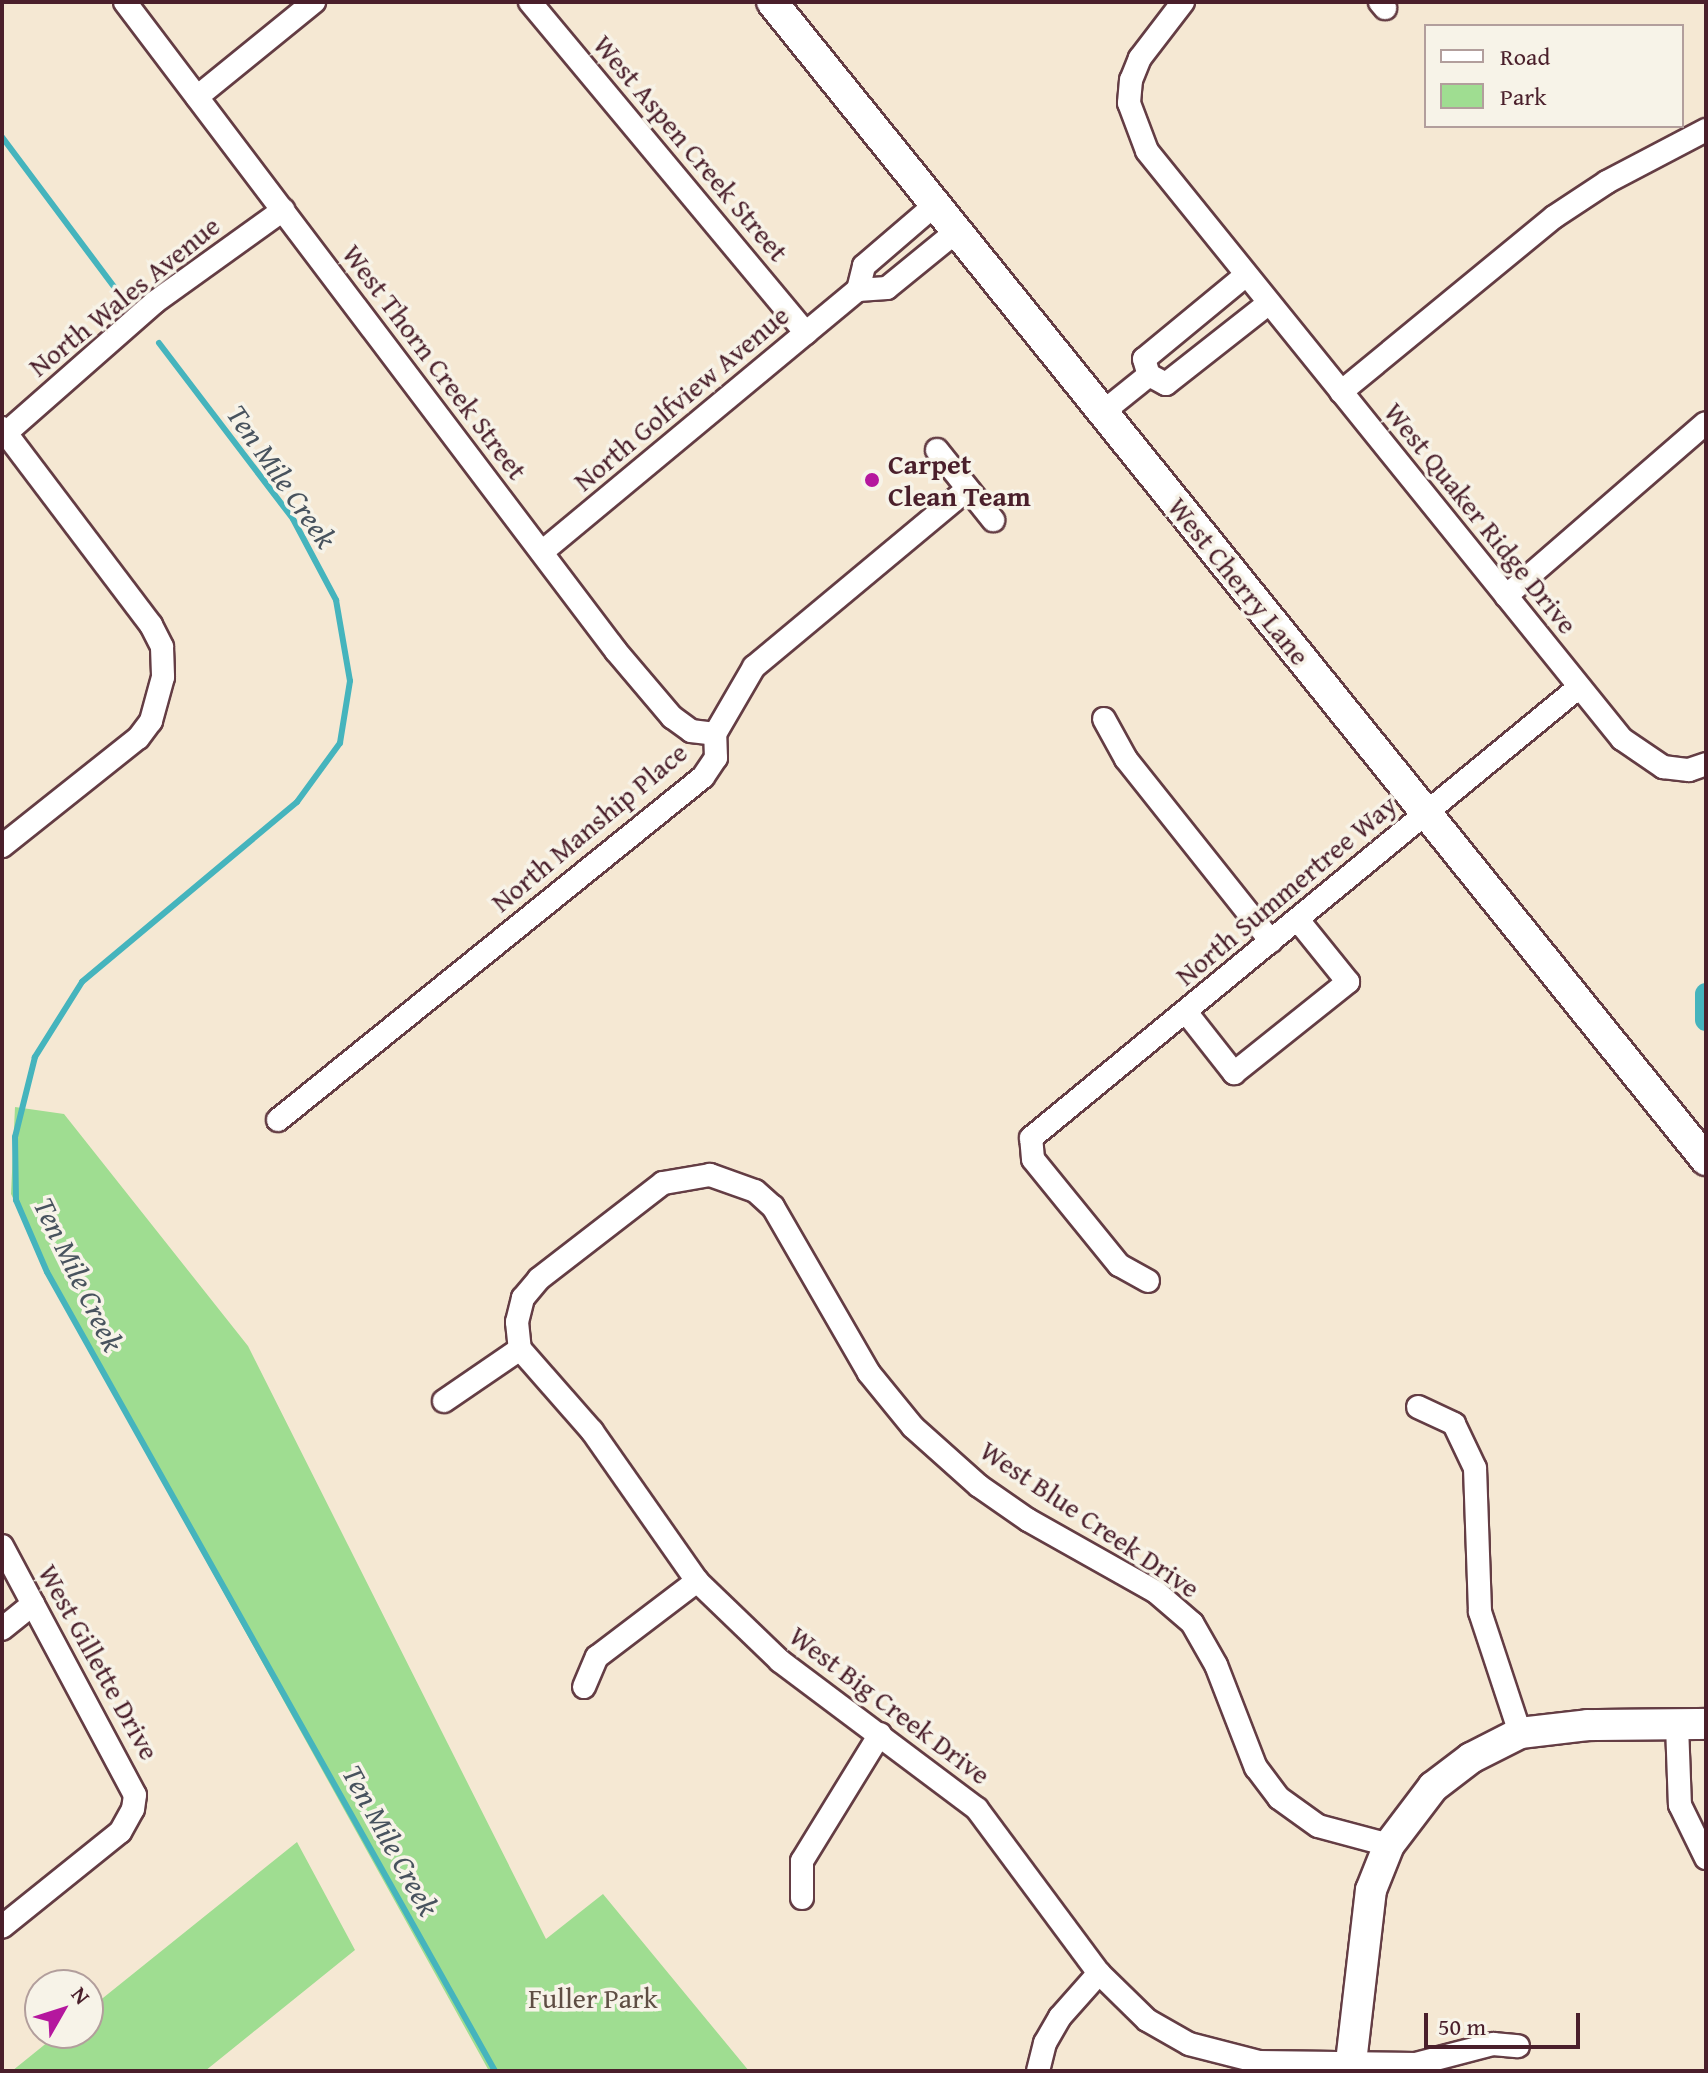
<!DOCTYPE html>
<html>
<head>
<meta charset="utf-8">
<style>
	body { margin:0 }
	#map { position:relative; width:1708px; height:2073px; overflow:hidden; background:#f5e8d3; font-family:"Gentium Book Plus",serif }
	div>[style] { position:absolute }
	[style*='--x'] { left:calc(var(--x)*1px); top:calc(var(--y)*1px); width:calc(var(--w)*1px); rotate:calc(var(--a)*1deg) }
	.green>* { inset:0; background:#9fdd91 }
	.stream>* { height:6px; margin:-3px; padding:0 3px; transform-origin:3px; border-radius:3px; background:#45b4bd }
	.canal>* { height:22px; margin:-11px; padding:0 11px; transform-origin:11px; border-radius:11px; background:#45b4bd }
	.roads { filter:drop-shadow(2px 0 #643d44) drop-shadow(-2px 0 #643d44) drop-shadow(0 2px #643d44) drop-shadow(0 -2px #643d44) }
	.street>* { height:22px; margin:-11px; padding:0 11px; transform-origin:11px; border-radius:11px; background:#fff }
	.secondary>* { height:30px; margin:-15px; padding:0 15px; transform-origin:15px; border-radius:15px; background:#fff }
	.dots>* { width:22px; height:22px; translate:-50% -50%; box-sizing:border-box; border:4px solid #f7f3e8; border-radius:50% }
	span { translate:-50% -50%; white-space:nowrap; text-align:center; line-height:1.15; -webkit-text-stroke:7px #f7f3e8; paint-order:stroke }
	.street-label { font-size:28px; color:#4a1f2b }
	.poi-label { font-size:28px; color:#4a1f2b; font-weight:700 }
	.left { translate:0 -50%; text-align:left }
	.park-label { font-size:28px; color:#5f4e44 }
	.water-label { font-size:30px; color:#48535e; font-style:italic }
	.frame { position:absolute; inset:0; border:4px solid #4a1f2b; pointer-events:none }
	.legend { position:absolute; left:1424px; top:24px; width:260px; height:104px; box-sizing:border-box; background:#f7f3e8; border:2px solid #b29e9c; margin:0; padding:10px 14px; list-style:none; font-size:24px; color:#4a1f2b }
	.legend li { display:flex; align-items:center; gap:16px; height:40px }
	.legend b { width:40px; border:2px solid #b29e9c }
	.north { position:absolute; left:24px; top:1969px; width:80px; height:80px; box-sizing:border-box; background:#f7f3e8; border:2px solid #b29e9c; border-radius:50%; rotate:51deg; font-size:22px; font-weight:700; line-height:32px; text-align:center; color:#4a1f2b }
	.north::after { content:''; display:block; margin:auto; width:28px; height:36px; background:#b5179e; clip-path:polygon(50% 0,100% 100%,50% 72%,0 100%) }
	.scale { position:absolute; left:1424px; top:2013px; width:156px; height:36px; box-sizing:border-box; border:4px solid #4a1f2b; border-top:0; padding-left:10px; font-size:24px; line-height:28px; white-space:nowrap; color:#4a1f2b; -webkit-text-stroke:6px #f7f3e8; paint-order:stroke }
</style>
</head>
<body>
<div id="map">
	<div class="green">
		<div style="clip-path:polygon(15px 1107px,64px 1114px,248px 1346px,546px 1939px,603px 1894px,749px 2071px,489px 2071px,77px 1328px,11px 1194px)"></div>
		<div style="clip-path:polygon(297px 1842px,355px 1950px,205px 2071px,12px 2071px,59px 2033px,88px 2033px,88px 2010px)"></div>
	</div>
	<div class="stream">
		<div style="--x:2;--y:137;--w:192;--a:53.2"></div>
		<div style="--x:159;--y:343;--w:221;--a:52.7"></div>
		<div style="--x:293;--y:519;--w:92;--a:62"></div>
		<div style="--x:336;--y:600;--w:82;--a:80.2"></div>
		<div style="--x:350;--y:681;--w:63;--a:99.2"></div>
		<div style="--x:340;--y:743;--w:73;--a:126.1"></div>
		<div style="--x:297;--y:802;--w:280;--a:140.1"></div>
		<div style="--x:82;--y:982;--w:89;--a:122.1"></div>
		<div style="--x:35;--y:1057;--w:82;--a:104"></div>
		<div style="--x:15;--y:1137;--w:63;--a:89.1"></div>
		<div style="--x:16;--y:1200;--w:78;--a:66.7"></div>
		<div style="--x:47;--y:1272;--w:916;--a:60.72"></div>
	</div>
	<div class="canal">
		<div style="--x:1706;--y:1020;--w:26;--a:-90"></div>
	</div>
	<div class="roads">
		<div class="street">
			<div style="--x:125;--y:2;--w:814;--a:52.89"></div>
			<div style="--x:616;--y:651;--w:87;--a:49.7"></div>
			<div style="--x:672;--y:717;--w:24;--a:36"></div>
			<div style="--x:691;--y:731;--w:24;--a:7"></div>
			<div style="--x:530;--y:2;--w:431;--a:50.2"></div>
			<div style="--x:1183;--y:2;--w:71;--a:127.5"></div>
			<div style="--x:1140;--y:58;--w:24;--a:112"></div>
			<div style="--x:1131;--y:80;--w:23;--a:95"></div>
			<div style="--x:1129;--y:103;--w:51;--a:69.4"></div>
			<div style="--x:1147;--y:151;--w:756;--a:51.07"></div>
			<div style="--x:1622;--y:739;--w:50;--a:34.3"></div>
			<div style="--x:1663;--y:767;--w:26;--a:7"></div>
			<div style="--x:1689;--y:770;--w:18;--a:-19"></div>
			<div style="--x:1380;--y:2;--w:8;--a:50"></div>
			<div style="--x:197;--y:97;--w:151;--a:-39.1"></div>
			<div style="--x:936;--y:204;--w:95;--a:139.3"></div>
			<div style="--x:864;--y:266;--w:25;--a:104"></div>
			<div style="--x:858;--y:290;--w:29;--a:-4"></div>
			<div style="--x:887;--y:288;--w:90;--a:-39.2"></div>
			<div style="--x:1246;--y:275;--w:132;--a:140.5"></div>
			<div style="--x:1144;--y:359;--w:17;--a:73"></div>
			<div style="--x:1149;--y:375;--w:19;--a:28"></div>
			<div style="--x:1166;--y:384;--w:131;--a:-38.2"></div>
			<div style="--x:1341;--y:392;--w:276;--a:-39.4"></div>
			<div style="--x:1554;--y:217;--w:64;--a:-33.4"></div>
			<div style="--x:1607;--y:182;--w:112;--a:-27.7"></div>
			<div style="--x:1103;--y:412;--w:59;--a:-38.8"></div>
			<div style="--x:2;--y:428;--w:247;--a:52.9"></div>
			<div style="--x:151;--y:625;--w:25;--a:63"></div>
			<div style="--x:162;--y:647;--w:30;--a:88"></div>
			<div style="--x:163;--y:677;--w:46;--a:105.3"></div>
			<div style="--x:151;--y:721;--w:21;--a:127"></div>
			<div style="--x:138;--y:738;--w:174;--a:141.5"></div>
			<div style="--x:6;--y:433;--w:198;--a:-41.3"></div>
			<div style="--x:155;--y:302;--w:158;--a:-35.7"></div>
			<div style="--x:937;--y:450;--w:90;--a:51.3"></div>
			<div style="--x:542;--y:552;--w:410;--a:-39.7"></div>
			<div style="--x:1506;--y:596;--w:264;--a:-40.9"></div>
			<div style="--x:1104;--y:719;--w:46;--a:61.2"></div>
			<div style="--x:1126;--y:759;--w:233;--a:51.5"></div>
			<div style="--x:1186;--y:1012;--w:78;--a:51.8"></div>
			<div style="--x:1234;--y:1073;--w:146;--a:-38.6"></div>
			<div style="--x:1348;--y:982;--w:80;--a:-128.9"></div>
			<div style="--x:278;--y:1120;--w:546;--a:-38.91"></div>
			<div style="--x:703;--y:777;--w:23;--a:-56"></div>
			<div style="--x:716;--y:758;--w:24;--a:-92"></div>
			<div style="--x:715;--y:734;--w:78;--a:-59.8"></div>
			<div style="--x:754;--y:667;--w:278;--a:-39.8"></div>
			<div style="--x:1148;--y:1281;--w:33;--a:-151"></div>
			<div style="--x:1119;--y:1265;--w:136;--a:-129.1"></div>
			<div style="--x:1033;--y:1159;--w:21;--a:-95"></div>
			<div style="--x:1031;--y:1138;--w:710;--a:-39.45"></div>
			<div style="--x:444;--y:1401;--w:92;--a:-34.4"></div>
			<div style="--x:1418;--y:1407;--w:40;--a:25"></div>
			<div style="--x:1454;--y:1424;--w:49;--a:64.5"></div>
			<div style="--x:1475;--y:1468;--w:144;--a:88"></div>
			<div style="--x:1480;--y:1612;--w:127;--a:71.7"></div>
			<div style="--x:2;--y:1546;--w:282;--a:61.9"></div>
			<div style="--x:135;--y:1795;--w:14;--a:98"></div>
			<div style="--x:133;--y:1809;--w:26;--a:119"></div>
			<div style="--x:120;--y:1832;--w:151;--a:141.2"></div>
			<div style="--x:2;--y:1629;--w:40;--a:-39"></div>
			<div style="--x:584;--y:1687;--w:33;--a:-67"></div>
			<div style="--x:597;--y:1657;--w:126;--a:-37.2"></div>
			<div style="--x:1677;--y:1725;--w:80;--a:87.9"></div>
			<div style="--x:1680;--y:1805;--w:59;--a:63.9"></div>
			<div style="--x:1389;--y:1845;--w:73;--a:-165"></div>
			<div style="--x:1318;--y:1826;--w:48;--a:-144.3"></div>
			<div style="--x:1279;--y:1798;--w:38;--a:-127"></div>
			<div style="--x:1256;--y:1768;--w:110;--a:-111.2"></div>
			<div style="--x:1216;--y:1665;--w:48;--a:-119.7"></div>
			<div style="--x:1192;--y:1623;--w:48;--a:-139.3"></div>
			<div style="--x:1156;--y:1592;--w:147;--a:-150.6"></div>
			<div style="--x:1028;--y:1520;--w:60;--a:-145.2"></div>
			<div style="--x:979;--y:1486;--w:89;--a:-138.2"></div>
			<div style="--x:913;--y:1427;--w:70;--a:-129.2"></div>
			<div style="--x:869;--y:1373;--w:192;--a:-120"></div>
			<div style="--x:773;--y:1207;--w:24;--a:-138"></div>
			<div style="--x:755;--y:1191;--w:48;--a:-160.4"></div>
			<div style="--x:710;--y:1175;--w:48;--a:170.3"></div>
			<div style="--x:663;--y:1183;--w:157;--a:142.3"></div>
			<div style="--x:539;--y:1279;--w:25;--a:130"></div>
			<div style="--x:523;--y:1298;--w:25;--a:104"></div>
			<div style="--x:517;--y:1322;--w:27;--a:84"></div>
			<div style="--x:520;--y:1349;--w:109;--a:48.7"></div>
			<div style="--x:592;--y:1431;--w:183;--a:55"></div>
			<div style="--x:697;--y:1581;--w:115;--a:43.9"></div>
			<div style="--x:780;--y:1661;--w:246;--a:36.9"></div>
			<div style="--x:977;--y:1809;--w:204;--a:53.4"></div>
			<div style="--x:1099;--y:1973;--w:67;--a:44.4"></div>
			<div style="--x:1147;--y:2020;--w:48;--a:29.7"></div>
			<div style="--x:1189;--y:2044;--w:72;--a:14.4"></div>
			<div style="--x:1259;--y:2062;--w:157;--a:0.7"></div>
			<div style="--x:1416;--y:2064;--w:80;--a:-14.6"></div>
			<div style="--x:1493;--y:2044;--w:25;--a:5"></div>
			<div style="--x:802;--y:1898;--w:37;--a:-90"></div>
			<div style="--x:802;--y:1861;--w:149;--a:-58.4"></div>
			<div style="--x:1038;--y:2071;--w:29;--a:-76"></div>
			<div style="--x:1045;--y:2043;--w:30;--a:-60"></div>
			<div style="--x:1060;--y:2017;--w:59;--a:-48.4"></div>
		</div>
		<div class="secondary">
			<div style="--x:772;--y:2;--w:1488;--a:51.11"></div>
			<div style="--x:1350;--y:2071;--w:182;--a:-83.4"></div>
			<div style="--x:1371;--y:1890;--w:48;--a:-68.2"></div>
			<div style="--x:1389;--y:1845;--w:73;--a:-52.8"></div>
			<div style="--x:1433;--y:1787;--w:48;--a:-37.3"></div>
			<div style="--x:1471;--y:1758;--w:55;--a:-27"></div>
			<div style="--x:1520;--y:1733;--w:68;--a:-6.7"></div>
			<div style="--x:1588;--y:1725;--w:118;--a:-0.5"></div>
		</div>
	</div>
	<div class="dots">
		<div style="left:872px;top:480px;background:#b5179e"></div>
	</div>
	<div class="street-label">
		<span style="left:691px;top:148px;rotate:50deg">West Aspen Creek Street</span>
		<span style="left:124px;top:296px;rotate:-39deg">North Wales Avenue</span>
		<span style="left:435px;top:362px;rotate:53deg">West Thorn Creek Street</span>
		<span style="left:681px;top:398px;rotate:-40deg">North Golfview Avenue</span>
		<span style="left:1481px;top:518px;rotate:51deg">West Quaker Ridge Drive</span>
		<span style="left:1239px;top:581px;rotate:51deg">West Cherry Lane</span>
		<span style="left:589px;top:827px;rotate:-40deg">North Manship Place</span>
		<span style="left:1286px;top:890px;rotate:-40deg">North Summertree Way</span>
		<span style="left:1090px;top:1519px;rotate:34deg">West Blue Creek Drive</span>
		<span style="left:99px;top:1662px;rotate:61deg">West Gillette Drive</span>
		<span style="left:890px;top:1705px;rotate:37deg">West Big Creek Drive</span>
	</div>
	<div class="poi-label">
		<span class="left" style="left:888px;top:480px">Carpet<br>Clean Team</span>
	</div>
	<div class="park-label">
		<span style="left:593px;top:1998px">Fuller Park</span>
	</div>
	<div class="water-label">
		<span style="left:282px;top:476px;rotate:55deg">Ten Mile Creek</span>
		<span style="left:79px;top:1274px;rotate:64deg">Ten Mile Creek</span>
		<span style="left:391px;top:1840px;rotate:61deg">Ten Mile Creek</span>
	</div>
	<div class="frame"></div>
	<ul class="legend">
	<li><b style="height:10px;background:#fff"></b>Road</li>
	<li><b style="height:22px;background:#9fdd91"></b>Park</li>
	</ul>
	<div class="north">N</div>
	<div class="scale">50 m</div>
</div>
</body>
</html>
